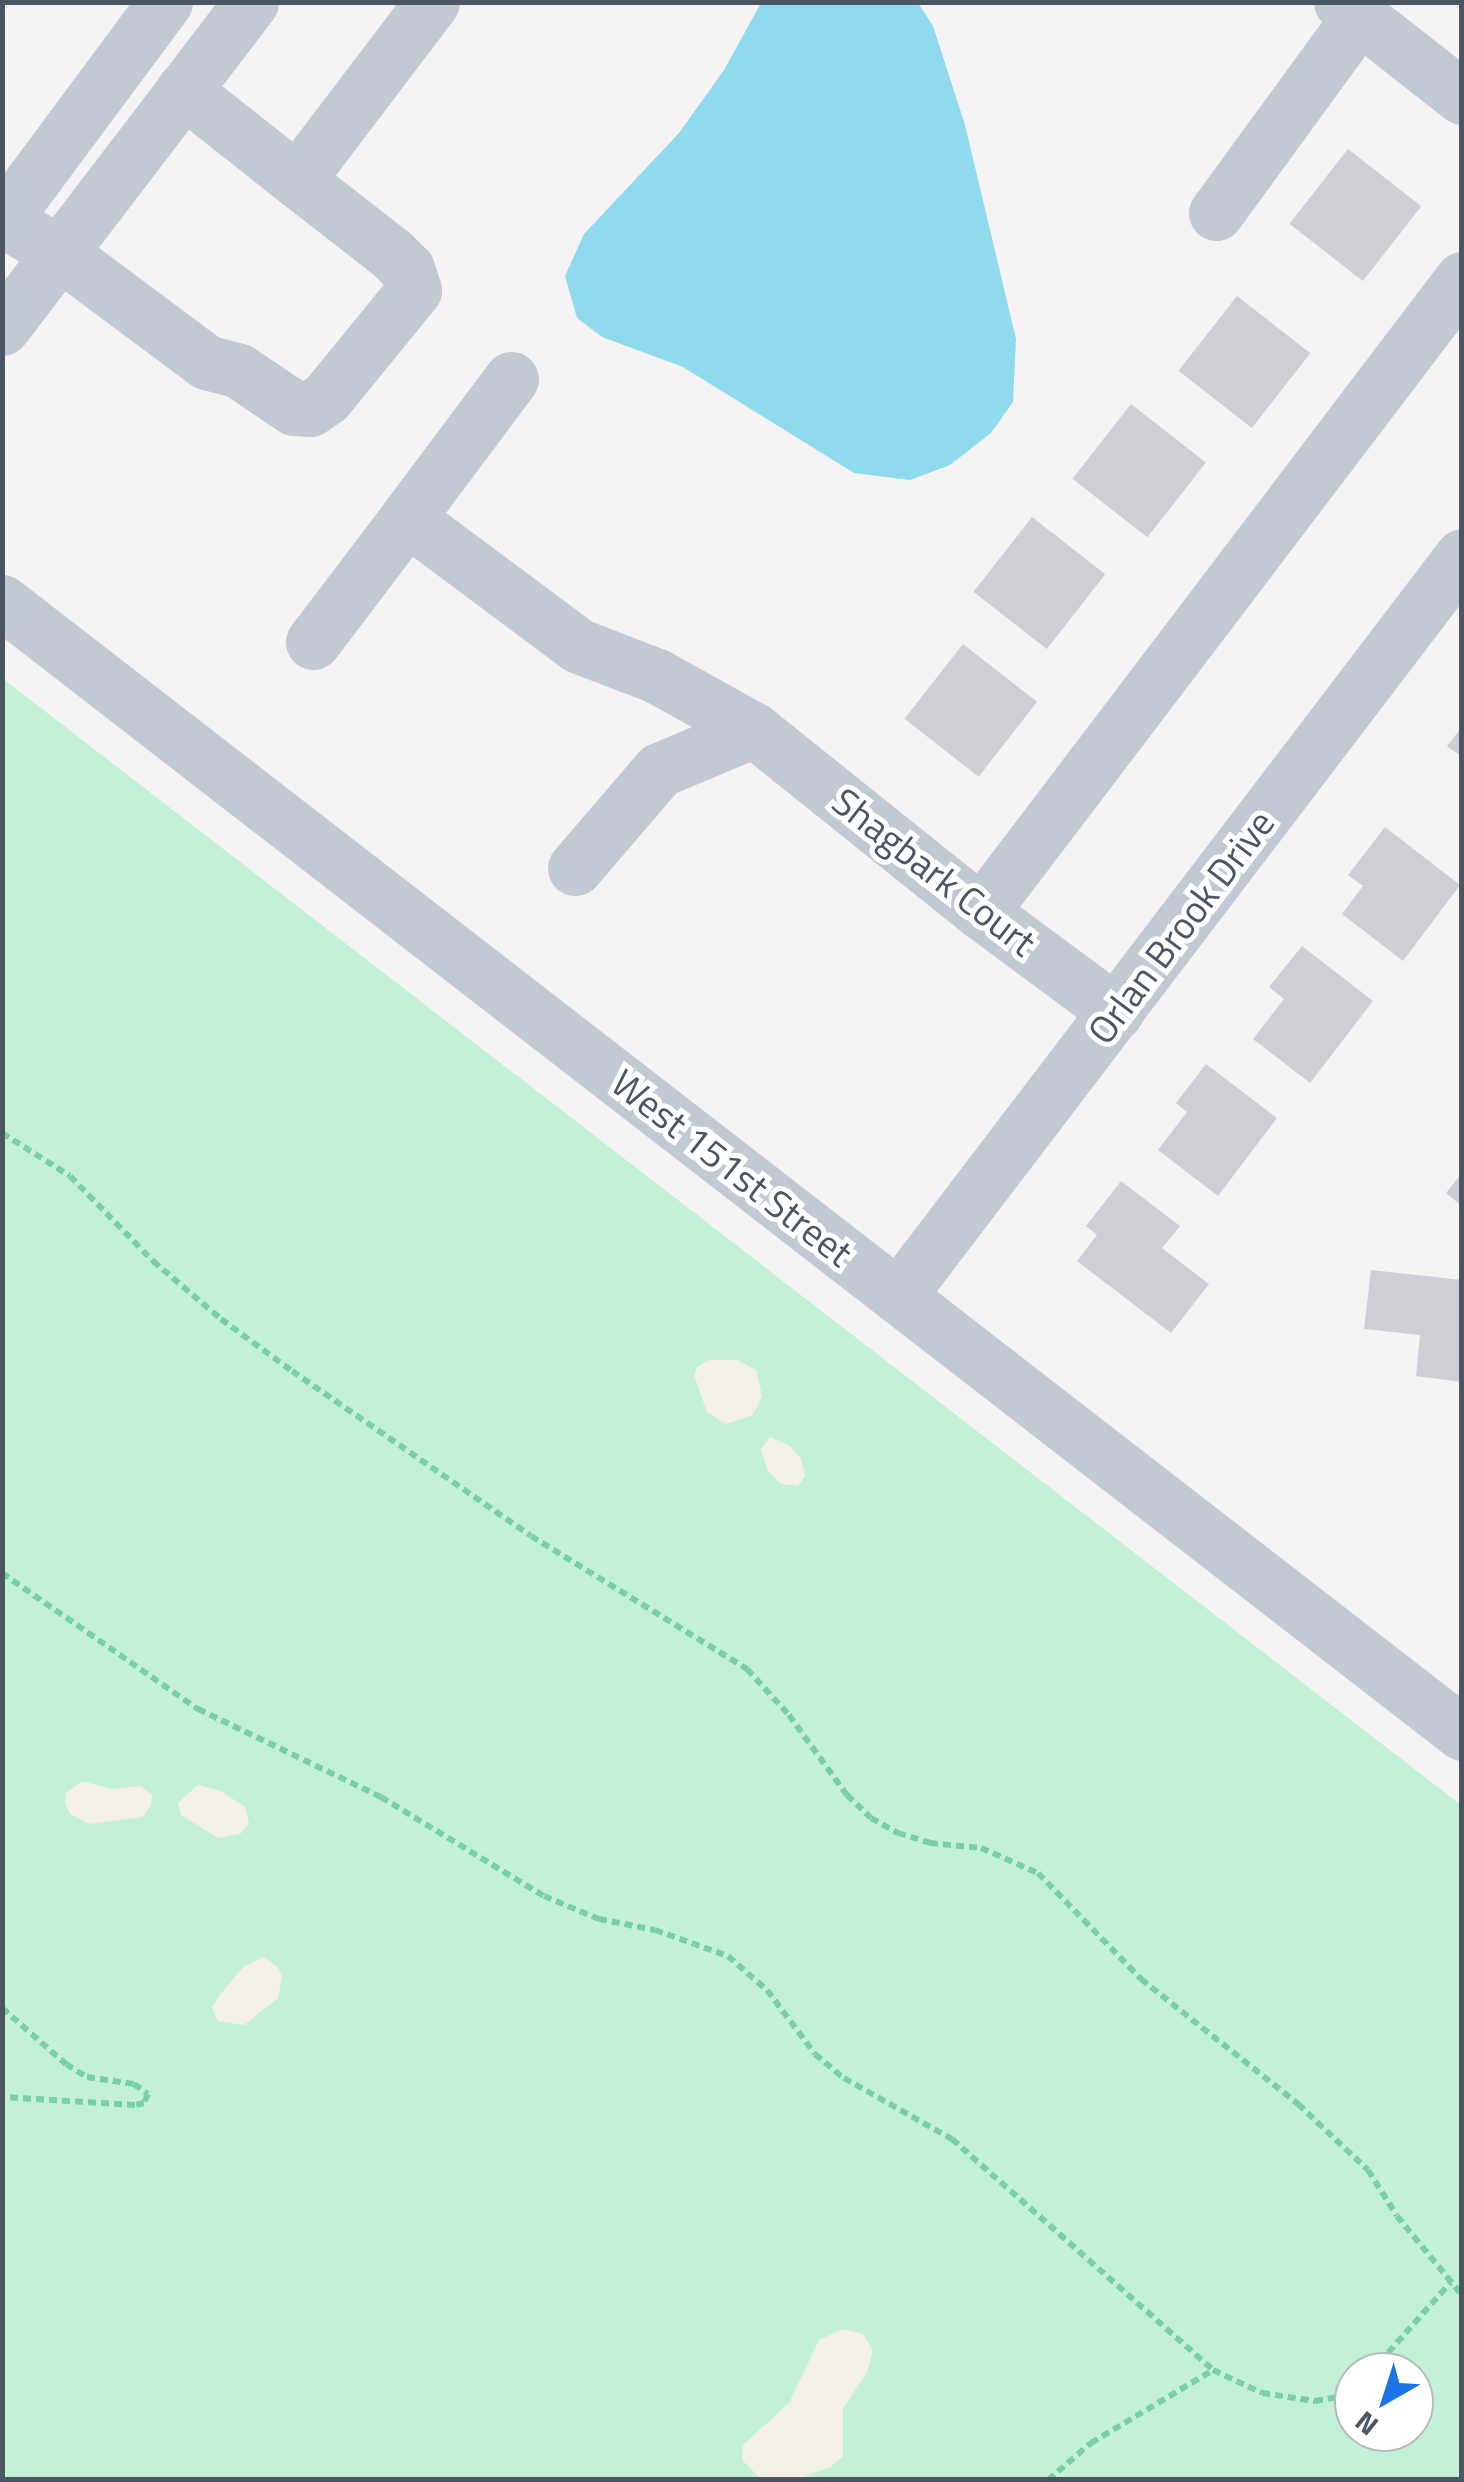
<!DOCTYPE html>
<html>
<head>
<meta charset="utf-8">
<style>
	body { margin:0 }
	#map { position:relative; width:1464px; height:2482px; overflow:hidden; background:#f5f3f3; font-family:"Titillium Web",sans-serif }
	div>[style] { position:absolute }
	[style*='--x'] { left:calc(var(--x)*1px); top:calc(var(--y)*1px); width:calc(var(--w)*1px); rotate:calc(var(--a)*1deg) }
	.green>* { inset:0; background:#c3f1d5 }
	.sand>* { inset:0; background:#f5f0e5 }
	.water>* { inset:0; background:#90daee }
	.building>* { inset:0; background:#cdcfd5; transform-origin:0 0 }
	.path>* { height:6px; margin-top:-3px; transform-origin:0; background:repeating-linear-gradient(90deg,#7ad0a6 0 8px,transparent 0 13px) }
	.minor>* { height:55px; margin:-27.5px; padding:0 27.5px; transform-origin:27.5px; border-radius:27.5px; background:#c1cad2 }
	span { translate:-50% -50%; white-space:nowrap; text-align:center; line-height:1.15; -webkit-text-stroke:10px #fff; paint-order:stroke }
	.street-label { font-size:38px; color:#4a5661 }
	.frame { position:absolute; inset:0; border:5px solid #4a5661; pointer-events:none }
	.north { position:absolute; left:1334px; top:2352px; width:100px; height:100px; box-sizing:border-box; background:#fff; border:2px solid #b7bbc0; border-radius:50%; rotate:219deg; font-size:28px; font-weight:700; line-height:40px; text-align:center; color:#4a5661 }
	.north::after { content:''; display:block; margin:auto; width:35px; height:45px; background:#1a73e8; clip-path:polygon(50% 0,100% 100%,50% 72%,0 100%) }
</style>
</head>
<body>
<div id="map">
	<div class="green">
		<div style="clip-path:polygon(evenodd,2px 678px,1461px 1805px,1461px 2479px,3px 2479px,2px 678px,1354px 2372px,1414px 2372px,1414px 2432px,1354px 2432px,1354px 2372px)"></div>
	</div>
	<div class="sand">
		<div style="clip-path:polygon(710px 1360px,737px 1360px,756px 1370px,762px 1396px,753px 1415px,726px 1424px,707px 1412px,694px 1375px,698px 1366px)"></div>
		<div style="clip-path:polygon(770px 1437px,790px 1446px,801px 1459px,805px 1476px,798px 1486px,781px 1484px,768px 1471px,761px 1449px)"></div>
		<div style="clip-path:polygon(82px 1781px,111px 1789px,141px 1786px,152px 1795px,151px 1805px,143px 1817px,89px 1824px,70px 1814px,65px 1803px,66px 1793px)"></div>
		<div style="clip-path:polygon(198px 1785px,221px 1791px,245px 1807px,249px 1824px,240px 1834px,218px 1838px,181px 1815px,178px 1803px)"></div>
		<div style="clip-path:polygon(263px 1957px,278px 1967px,282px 1977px,278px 1998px,244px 2025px,218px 2021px,212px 2008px,219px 1996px,243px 1967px)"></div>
		<div style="clip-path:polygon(843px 2329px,863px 2334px,873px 2351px,867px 2372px,843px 2409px,843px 2456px,830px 2467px,797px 2479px,761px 2479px,742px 2460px,742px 2446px,789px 2403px,819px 2340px)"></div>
	</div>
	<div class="water">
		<div style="clip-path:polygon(761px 3px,918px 3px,933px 26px,965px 125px,1016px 339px,1013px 402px,991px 433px,950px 465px,910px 480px,854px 473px,683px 367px,602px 337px,577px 318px,565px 276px,584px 234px,679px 133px,724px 70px)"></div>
	</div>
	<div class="building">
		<div style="left:1348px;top:149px;width:93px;height:95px;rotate:38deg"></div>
		<div style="left:1237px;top:296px;width:93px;height:95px;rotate:38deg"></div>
		<div style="left:1131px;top:404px;width:95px;height:95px;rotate:38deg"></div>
		<div style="left:1032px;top:517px;width:93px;height:95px;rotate:38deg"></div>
		<div style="left:963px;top:644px;width:94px;height:95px;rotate:38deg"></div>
		<div style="clip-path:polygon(1462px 727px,1462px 757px,1447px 746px)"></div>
		<div style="clip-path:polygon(1385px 827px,1460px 885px,1403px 961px,1342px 914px,1363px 886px,1348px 875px)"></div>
		<div style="clip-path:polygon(1302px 946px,1373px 1001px,1310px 1083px,1253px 1039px,1284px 999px,1269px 987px)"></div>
		<div style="clip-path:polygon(1206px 1064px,1277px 1118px,1218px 1196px,1158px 1150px,1187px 1112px,1176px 1103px)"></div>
		<div style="clip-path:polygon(1462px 1173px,1462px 1206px,1446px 1193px)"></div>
		<div style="clip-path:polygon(1121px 1181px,1180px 1226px,1162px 1248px,1209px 1284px,1171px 1333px,1077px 1261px,1097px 1235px,1086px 1226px)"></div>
		<div style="clip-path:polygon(1371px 1270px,1462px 1280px,1462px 1382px,1416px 1376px,1420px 1335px,1364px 1329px)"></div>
	</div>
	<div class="path">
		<div style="--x:2;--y:1133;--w:80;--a:32.3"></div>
		<div style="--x:70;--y:1176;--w:119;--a:45.7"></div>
		<div style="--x:153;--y:1261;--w:89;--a:40.5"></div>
		<div style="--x:221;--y:1319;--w:88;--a:36.2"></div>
		<div style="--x:292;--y:1371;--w:290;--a:34.6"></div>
		<div style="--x:531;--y:1536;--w:254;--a:31.6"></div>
		<div style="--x:747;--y:1669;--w:62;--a:47.6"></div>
		<div style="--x:789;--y:1715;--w:99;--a:54.1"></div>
		<div style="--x:847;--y:1795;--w:33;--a:44"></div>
		<div style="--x:871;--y:1818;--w:31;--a:29"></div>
		<div style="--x:898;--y:1833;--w:34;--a:17"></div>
		<div style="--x:930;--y:1843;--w:51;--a:5.6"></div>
		<div style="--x:981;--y:1848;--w:62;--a:23.7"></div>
		<div style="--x:1038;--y:1873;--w:148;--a:45.8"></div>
		<div style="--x:1141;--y:1979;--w:201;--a:38.5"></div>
		<div style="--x:1298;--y:2104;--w:96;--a:43.3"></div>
		<div style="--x:1368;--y:2170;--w:54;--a:57.8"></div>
		<div style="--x:1397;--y:2216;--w:102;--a:50.6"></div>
		<div style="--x:2;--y:1573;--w:239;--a:34.8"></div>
		<div style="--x:198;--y:1709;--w:203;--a:25.7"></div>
		<div style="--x:381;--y:1797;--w:191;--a:31.3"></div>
		<div style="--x:544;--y:1896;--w:60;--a:22.7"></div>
		<div style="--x:599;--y:1919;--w:57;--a:11.1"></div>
		<div style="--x:655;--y:1930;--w:77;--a:19.6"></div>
		<div style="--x:728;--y:1956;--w:52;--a:41.1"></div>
		<div style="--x:767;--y:1990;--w:80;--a:53.1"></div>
		<div style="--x:815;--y:2054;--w:38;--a:40"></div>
		<div style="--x:844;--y:2078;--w:124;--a:29.5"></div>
		<div style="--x:952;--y:2139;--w:349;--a:41.5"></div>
		<div style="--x:1213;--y:2370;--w:54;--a:25.1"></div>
		<div style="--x:1262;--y:2393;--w:54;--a:8.6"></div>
		<div style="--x:1315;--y:2401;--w:27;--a:-10"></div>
		<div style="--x:1342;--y:2396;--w:16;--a:-40"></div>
		<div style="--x:2;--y:2008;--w:85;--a:41.2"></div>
		<div style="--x:66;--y:2064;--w:25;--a:32"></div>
		<div style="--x:87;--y:2077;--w:48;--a:8.5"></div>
		<div style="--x:134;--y:2084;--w:17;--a:36"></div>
		<div style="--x:148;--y:2094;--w:10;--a:114"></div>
		<div style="--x:144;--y:2103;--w:9;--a:167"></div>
		<div style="--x:135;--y:2105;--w:133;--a:-176.6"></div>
		<div style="--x:1371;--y:2372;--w:120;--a:-48.4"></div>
		<div style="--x:1048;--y:2480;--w:57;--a:-40.7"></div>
		<div style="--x:1091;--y:2443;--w:142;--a:-30.9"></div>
	</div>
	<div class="minor">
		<div style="--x:165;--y:2;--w:272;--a:126.6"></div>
		<div style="--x:3;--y:220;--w:66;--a:30.1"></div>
		<div style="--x:60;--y:253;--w:182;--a:36.7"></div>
		<div style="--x:206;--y:362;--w:34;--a:15"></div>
		<div style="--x:239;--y:371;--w:66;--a:33.9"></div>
		<div style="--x:294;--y:408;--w:16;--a:4"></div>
		<div style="--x:310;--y:409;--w:19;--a:-35"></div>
		<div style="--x:326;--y:398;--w:139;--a:-50.8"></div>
		<div style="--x:414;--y:290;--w:22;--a:-108"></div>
		<div style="--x:407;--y:269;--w:21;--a:-135"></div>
		<div style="--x:392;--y:254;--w:120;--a:-142.1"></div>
		<div style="--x:1341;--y:2;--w:154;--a:38.1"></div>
		<div style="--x:183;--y:90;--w:145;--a:38.3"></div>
		<div style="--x:297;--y:180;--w:223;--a:-52.8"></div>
		<div style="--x:1216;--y:213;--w:243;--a:-53.9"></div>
		<div style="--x:2;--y:328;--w:410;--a:-52.6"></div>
		<div style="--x:511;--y:379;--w:174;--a:126.8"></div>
		<div style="--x:407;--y:518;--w:214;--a:36.7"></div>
		<div style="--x:579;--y:646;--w:84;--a:21"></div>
		<div style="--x:657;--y:676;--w:111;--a:29.1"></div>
		<div style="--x:754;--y:730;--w:291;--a:38.7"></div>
		<div style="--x:981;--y:912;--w:168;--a:36.5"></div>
		<div style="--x:2;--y:602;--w:1847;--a:37.76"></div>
		<div style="--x:313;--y:642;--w:156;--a:-52.8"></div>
		<div style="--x:575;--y:868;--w:129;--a:-49.4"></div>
		<div style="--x:659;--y:770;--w:103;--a:-22.8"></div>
		<div style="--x:981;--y:912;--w:795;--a:-52.77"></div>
		<div style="--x:898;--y:1296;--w:930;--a:-52.69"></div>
	</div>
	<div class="street-label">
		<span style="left:934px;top:872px;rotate:38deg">Shagbark Court</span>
		<span style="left:1181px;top:927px;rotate:-53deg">Orlan Brook Drive</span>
		<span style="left:732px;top:1168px;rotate:38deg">West 151st Street</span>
	</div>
	<div class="frame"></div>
	<div class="north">N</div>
</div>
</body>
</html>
